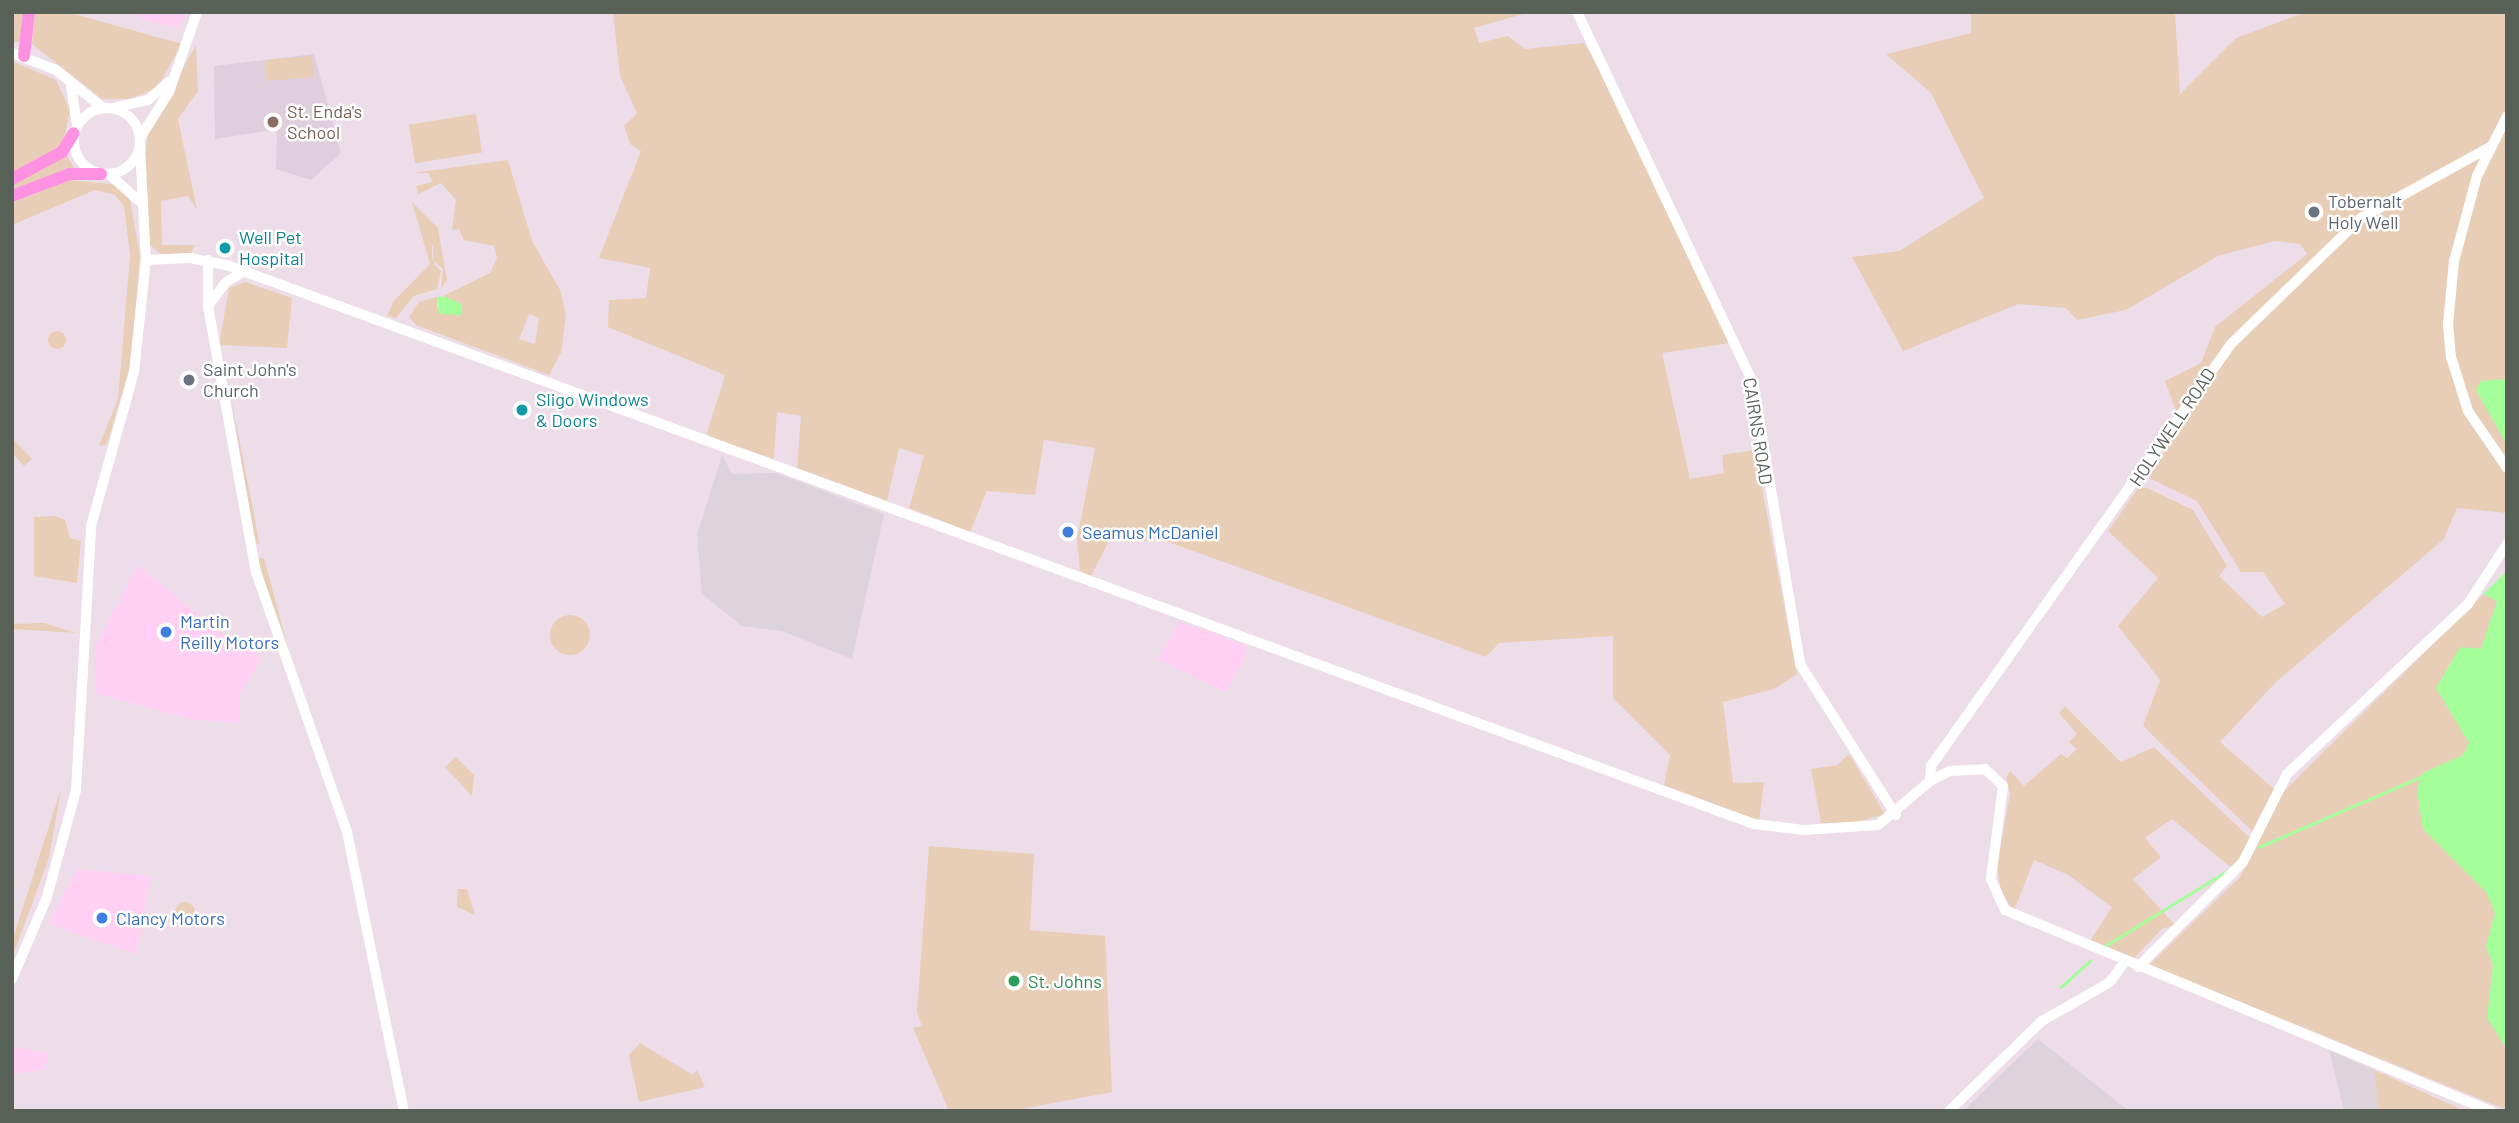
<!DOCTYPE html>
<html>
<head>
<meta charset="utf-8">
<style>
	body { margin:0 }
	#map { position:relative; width:2519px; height:1123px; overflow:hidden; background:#eddde9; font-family:Barlow,sans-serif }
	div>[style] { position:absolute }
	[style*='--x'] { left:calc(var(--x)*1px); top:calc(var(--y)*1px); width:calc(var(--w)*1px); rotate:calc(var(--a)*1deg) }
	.commercial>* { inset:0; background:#ffd0f4 }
	.industrial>* { inset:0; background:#dcd3db }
	.education>* { inset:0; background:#dfcedc }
	.green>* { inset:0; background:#e8ceb6; transform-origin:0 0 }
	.round { border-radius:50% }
	.water>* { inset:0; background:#a4ff9b }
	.stream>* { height:2.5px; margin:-1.25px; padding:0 1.25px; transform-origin:1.25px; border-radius:1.25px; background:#a4ff9b }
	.tertiary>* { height:10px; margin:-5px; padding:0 5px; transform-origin:5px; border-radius:5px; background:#fff }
	.secondary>* { height:10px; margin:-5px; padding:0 5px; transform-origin:5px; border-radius:5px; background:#fff }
	.secondary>.ring { margin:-5px; padding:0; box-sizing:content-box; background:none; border:10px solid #fff; border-radius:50% }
	.trunk>* { height:12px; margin:-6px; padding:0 6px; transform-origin:6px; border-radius:6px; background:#ff91e2 }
	.dots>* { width:19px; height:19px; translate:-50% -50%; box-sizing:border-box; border:4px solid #fff; border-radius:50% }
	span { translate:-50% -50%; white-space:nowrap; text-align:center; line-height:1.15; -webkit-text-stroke:5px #fff; paint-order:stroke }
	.education-label { font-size:18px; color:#785e54 }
	.left { translate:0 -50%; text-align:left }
	.worship-label { font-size:18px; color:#5b616d }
	.culture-label { font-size:18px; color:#0d838f }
	.street-label { font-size:18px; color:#576157 }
	.shop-label { font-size:18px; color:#366cbe }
	.leisure-label { font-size:18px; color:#27864d }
	.frame { position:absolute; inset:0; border:14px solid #576157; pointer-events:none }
</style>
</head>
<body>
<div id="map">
	<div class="commercial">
		<div style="clip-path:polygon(137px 12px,188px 12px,178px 28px,137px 18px)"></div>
		<div style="clip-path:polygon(138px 565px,225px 637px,253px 646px,260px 661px,240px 693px,240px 723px,189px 719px,95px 693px,96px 645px)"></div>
		<div style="clip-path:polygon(1180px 622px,1245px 645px,1246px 655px,1225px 692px,1158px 659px)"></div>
		<div style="clip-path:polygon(77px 869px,150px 876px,137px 954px,48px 924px)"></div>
		<div style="clip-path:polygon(12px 1046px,48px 1054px,45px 1069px,12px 1075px)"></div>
	</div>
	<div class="industrial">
		<div style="clip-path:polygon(722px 455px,732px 474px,776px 473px,884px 514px,852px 659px,782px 631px,742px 626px,702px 594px,697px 535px)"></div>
		<div style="clip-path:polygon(2038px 1039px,2129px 1111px,1963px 1111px)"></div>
		<div style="clip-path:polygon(2329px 1050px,2374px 1070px,2379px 1111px,2344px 1111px)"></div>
	</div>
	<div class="education">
		<div style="clip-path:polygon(314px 54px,341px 153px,311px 180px,276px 169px,277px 129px,215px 139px,214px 66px)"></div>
	</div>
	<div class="green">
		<div style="clip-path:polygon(12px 12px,25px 12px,19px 42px,12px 42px)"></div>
		<div style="clip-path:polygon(35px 12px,67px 12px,182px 44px,157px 88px,129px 99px,102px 99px,32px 44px)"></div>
		<div style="clip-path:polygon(613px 12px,1530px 12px,1474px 28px,1479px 43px,1508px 36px,1525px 49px,1584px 43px,1619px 104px,1731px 343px,1662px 353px,1690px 479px,1724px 473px,1722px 455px,1755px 450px,1797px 674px,1774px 689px,1723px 702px,1733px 783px,1764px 782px,1759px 821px,1664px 785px,1670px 755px,1613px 698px,1613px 636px,1499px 643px,1486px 657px,1149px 535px,1147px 542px,1114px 531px,1091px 576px,1080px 571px,1077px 539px,1095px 448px,1044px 440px,1035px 495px,987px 491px,970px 532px,909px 508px,924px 456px,899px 448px,887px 501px,797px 468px,801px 416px,777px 412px,774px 459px,711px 438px,707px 433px,725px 375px,608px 327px,609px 300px,646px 298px,650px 268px,599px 258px,641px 151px,630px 144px,624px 126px,637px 113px,620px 76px)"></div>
		<div style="clip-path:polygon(1971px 12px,2175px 12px,2180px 94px,2236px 38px,2306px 12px,2507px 12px,2507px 513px,2457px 508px,2444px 539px,2276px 682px,2220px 742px,2274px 789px,2252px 831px,2143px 726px,2160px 680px,2118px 626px,2158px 578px,2108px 531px,2139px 487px,2147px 488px,2193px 510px,2227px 566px,2219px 576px,2262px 617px,2285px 604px,2263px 572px,2241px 572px,2197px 501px,2149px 478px,2181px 424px,2165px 381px,2201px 363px,2215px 327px,2307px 254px,2300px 244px,2274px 241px,2218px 256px,2126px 310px,2077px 320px,2066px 308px,2018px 304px,1903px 351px,1852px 257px,1899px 251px,1984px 198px,1931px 93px,1886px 54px,1971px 33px)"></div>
		<div style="clip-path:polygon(196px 45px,198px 91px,178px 119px,197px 210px,188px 196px,161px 201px,162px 245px,195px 245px,191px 253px,161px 254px,150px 245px,140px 189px,149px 128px)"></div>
		<div style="left:312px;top:56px;width:21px;height:47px;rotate:85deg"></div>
		<div style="clip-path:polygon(12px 61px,56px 80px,70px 110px,63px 144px,12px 173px)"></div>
		<div style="left:476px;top:114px;width:39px;height:68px;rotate:81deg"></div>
		<div style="clip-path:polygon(67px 156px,75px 169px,12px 192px,12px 184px)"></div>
		<div style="clip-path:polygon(evenodd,508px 160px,532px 241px,560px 290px,566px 315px,561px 353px,549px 375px,416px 325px,409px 317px,419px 302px,437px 297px,437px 308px,463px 312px,443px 296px,490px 273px,497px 258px,494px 246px,464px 240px,459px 229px,452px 230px,456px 200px,441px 183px,418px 194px,416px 186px,433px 182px,428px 173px,412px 173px,508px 160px,529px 314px,539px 318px,535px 344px,519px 339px,529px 314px)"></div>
		<div style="clip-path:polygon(70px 180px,120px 185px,129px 194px,140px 256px,131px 363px,107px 444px,99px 446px,118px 399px,130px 256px,124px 206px,115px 195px,95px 190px,12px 225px,12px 203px)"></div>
		<div style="clip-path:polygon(412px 202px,438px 228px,447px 280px,441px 289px,443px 269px,434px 261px,433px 246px,426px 242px,432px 246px,432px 256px,435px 265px,441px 271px,437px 289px,414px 296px,396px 318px,387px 316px,393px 302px,430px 264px)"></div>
		<div style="clip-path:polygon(245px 282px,292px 298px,287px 348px,219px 345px,229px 288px)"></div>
		<div class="round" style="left:48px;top:331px;width:18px;height:18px"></div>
		<div style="clip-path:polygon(230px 393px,254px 514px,259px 544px,255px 543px)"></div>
		<div style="clip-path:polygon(12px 438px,32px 459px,24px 466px,12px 452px)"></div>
		<div style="clip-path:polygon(55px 516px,65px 520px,70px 538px,81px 541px,77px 583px,34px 576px,34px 517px)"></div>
		<div style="clip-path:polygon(258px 558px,264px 558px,290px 656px,276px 625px)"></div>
		<div style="clip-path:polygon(2507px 571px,2507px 1110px,2149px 965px,2240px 877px,2283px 792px)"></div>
		<div class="round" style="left:550px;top:615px;width:40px;height:40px"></div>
		<div style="clip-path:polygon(44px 623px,76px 633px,12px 629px,12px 624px)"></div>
		<div style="clip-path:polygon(2065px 706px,2121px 762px,2154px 747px,2250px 838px,2233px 869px,2172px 819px,2145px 838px,2161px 857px,2133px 879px,2175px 925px,2162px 929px,2132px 960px,2090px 941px,2112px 907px,2068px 875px,2034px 860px,2014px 911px,2001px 892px,1997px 865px,2010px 794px,2006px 778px,2010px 771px,2024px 786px,2061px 754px,2067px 758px,2077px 749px,2069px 742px,2077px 734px,2059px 713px)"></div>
		<div style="clip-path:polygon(1849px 754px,1885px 814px,1850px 824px,1821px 823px,1811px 769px,1837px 765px)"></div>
		<div style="clip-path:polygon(456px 757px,474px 775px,472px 796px,445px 767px)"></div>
		<div style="clip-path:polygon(61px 789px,49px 858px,12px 958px,12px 941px)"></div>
		<div style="clip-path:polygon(929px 846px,1034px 854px,1030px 930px,1105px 936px,1112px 1092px,1011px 1111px,949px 1111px,913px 1028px,922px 1026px,917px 1012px)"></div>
		<div style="clip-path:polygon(458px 889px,467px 889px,475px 915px,457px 907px)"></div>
		<div class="round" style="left:175px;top:902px;width:20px;height:20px"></div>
		<div style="clip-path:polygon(640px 1043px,693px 1075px,697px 1070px,705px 1087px,639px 1102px,629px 1055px)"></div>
		<div style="clip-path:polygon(2374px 1070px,2465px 1111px,2379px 1111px)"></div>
	</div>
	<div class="water">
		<div style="clip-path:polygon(443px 296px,461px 304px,461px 315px,439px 314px,437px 297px)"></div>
		<div style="clip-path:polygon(2507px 379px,2507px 445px,2476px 390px,2481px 381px)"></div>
		<div style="clip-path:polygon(2507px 571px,2507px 1049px,2487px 1018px,2493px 965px,2486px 946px,2495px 913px,2486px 892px,2423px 829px,2417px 790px,2423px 773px,2463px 755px,2469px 743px,2436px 688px,2460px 647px,2481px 649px,2497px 601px,2483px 594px)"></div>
	</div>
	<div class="stream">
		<div style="--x:2259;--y:847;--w:179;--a:-23.4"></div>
		<div style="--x:2105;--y:946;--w:147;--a:-31.6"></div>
		<div style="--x:2061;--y:987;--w:39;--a:-42"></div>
	</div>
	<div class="tertiary">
		<div style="--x:1577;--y:12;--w:410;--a:64.6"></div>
		<div style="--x:1753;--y:382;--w:286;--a:80.5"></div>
		<div style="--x:1800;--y:664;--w:179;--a:57.6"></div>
		<div style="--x:12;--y:53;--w:47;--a:21.1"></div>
		<div style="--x:56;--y:70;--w:60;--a:39"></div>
		<div style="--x:71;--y:85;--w:40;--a:81.5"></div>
		<div style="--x:2507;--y:116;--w:67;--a:116.6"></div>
		<div style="--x:2477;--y:176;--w:88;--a:105.1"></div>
		<div style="--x:2454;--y:261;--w:63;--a:95.4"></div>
		<div style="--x:2448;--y:324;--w:33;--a:85"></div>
		<div style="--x:2451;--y:357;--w:57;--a:72.5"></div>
		<div style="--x:2468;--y:411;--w:69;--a:55.6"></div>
		<div style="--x:1930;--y:781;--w:15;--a:-86"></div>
		<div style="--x:1931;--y:766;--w:518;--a:-54.59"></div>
		<div style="--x:2231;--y:344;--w:181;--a:-44.1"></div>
		<div style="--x:2361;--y:218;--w:147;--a:-28.8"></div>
		<div style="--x:2138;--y:967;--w:148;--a:-45"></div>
		<div style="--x:2243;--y:862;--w:98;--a:-63.4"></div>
		<div style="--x:2287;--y:774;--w:248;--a:-43.2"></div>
		<div style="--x:2468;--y:604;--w:72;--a:-57"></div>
		<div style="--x:12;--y:979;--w:89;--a:-66.9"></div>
		<div style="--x:47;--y:897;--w:111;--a:-74.8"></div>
		<div style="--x:76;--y:790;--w:264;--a:-86.7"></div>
		<div style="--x:91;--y:526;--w:160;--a:-74.4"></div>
		<div style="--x:134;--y:372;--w:113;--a:-83.9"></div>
		<div style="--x:1949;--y:1111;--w:129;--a:-44.1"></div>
		<div style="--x:2042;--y:1021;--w:78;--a:-29.8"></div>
		<div style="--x:2110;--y:982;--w:26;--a:-54"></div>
	</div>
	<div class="secondary">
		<div class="ring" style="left:74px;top:108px;width:56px;height:56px"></div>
		<div style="--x:113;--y:108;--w:36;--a:-13"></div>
		<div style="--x:148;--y:100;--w:28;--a:-41"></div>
		<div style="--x:140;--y:138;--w:54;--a:-57.8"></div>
		<div style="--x:169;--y:92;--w:85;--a:-70.7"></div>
		<div style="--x:140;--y:147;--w:113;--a:87"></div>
		<div style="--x:146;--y:260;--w:44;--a:-2.6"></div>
		<div style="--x:190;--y:258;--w:38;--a:11"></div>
		<div style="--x:227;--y:265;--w:1626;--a:20.11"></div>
		<div style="--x:1754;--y:824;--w:50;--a:6.8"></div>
		<div style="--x:1804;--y:830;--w:74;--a:-3.9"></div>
		<div style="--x:1878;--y:825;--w:68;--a:-40.2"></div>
		<div style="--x:1930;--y:781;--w:22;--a:-27"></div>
		<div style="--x:1950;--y:771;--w:35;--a:-3"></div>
		<div style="--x:1985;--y:769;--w:25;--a:43"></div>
		<div style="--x:2003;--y:786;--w:94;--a:97.4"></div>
		<div style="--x:1991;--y:879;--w:34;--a:66"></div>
		<div style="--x:2005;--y:910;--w:526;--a:22.47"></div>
		<div style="--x:109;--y:174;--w:39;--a:42"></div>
		<div style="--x:208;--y:260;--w:46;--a:90"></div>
		<div style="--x:208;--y:306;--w:270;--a:79.8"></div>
		<div style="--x:256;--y:572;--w:275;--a:70.7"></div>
		<div style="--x:347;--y:832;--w:285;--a:78.5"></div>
		<div style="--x:208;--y:306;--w:30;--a:-53"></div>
		<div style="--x:226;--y:282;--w:22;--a:-30"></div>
	</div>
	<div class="trunk">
		<div style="--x:24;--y:56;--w:44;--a:-83.5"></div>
		<div style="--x:12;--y:179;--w:57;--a:-28.4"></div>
		<div style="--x:62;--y:152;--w:22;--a:-58"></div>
		<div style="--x:12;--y:196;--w:62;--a:-20.8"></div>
		<div style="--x:70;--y:174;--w:31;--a:0"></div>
	</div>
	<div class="dots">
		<div style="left:273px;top:122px;background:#8d6e63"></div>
		<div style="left:2314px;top:212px;background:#6b7280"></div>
		<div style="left:225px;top:248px;background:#0f9aa8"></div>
		<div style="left:189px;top:380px;background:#6b7280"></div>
		<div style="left:522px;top:410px;background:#0f9aa8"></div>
		<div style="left:1068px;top:532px;background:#3f7fe0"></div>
		<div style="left:166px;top:632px;background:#3f7fe0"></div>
		<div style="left:102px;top:918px;background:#3f7fe0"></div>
		<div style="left:1014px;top:981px;background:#2e9e5b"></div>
	</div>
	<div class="education-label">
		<span class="left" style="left:287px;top:122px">St. Enda's<br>School</span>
	</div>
	<div class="worship-label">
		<span class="left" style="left:2328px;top:212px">Tobernalt<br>Holy Well</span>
		<span class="left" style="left:203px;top:380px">Saint John's<br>Church</span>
	</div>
	<div class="culture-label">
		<span class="left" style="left:239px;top:248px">Well Pet<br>Hospital</span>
		<span class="left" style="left:536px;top:410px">Sligo Windows<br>&amp; Doors</span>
	</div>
	<div class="street-label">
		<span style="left:2172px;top:427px;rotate:-56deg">HOLYWELL ROAD</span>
		<span style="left:1758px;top:431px;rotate:81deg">CAIRNS ROAD</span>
	</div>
	<div class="shop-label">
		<span class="left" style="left:1082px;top:532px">Seamus McDaniel</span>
		<span class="left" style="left:180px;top:632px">Martin<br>Reilly Motors</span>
		<span class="left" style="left:116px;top:918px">Clancy Motors</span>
	</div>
	<div class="leisure-label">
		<span class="left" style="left:1028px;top:981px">St. Johns</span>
	</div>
	<div class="frame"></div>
</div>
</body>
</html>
